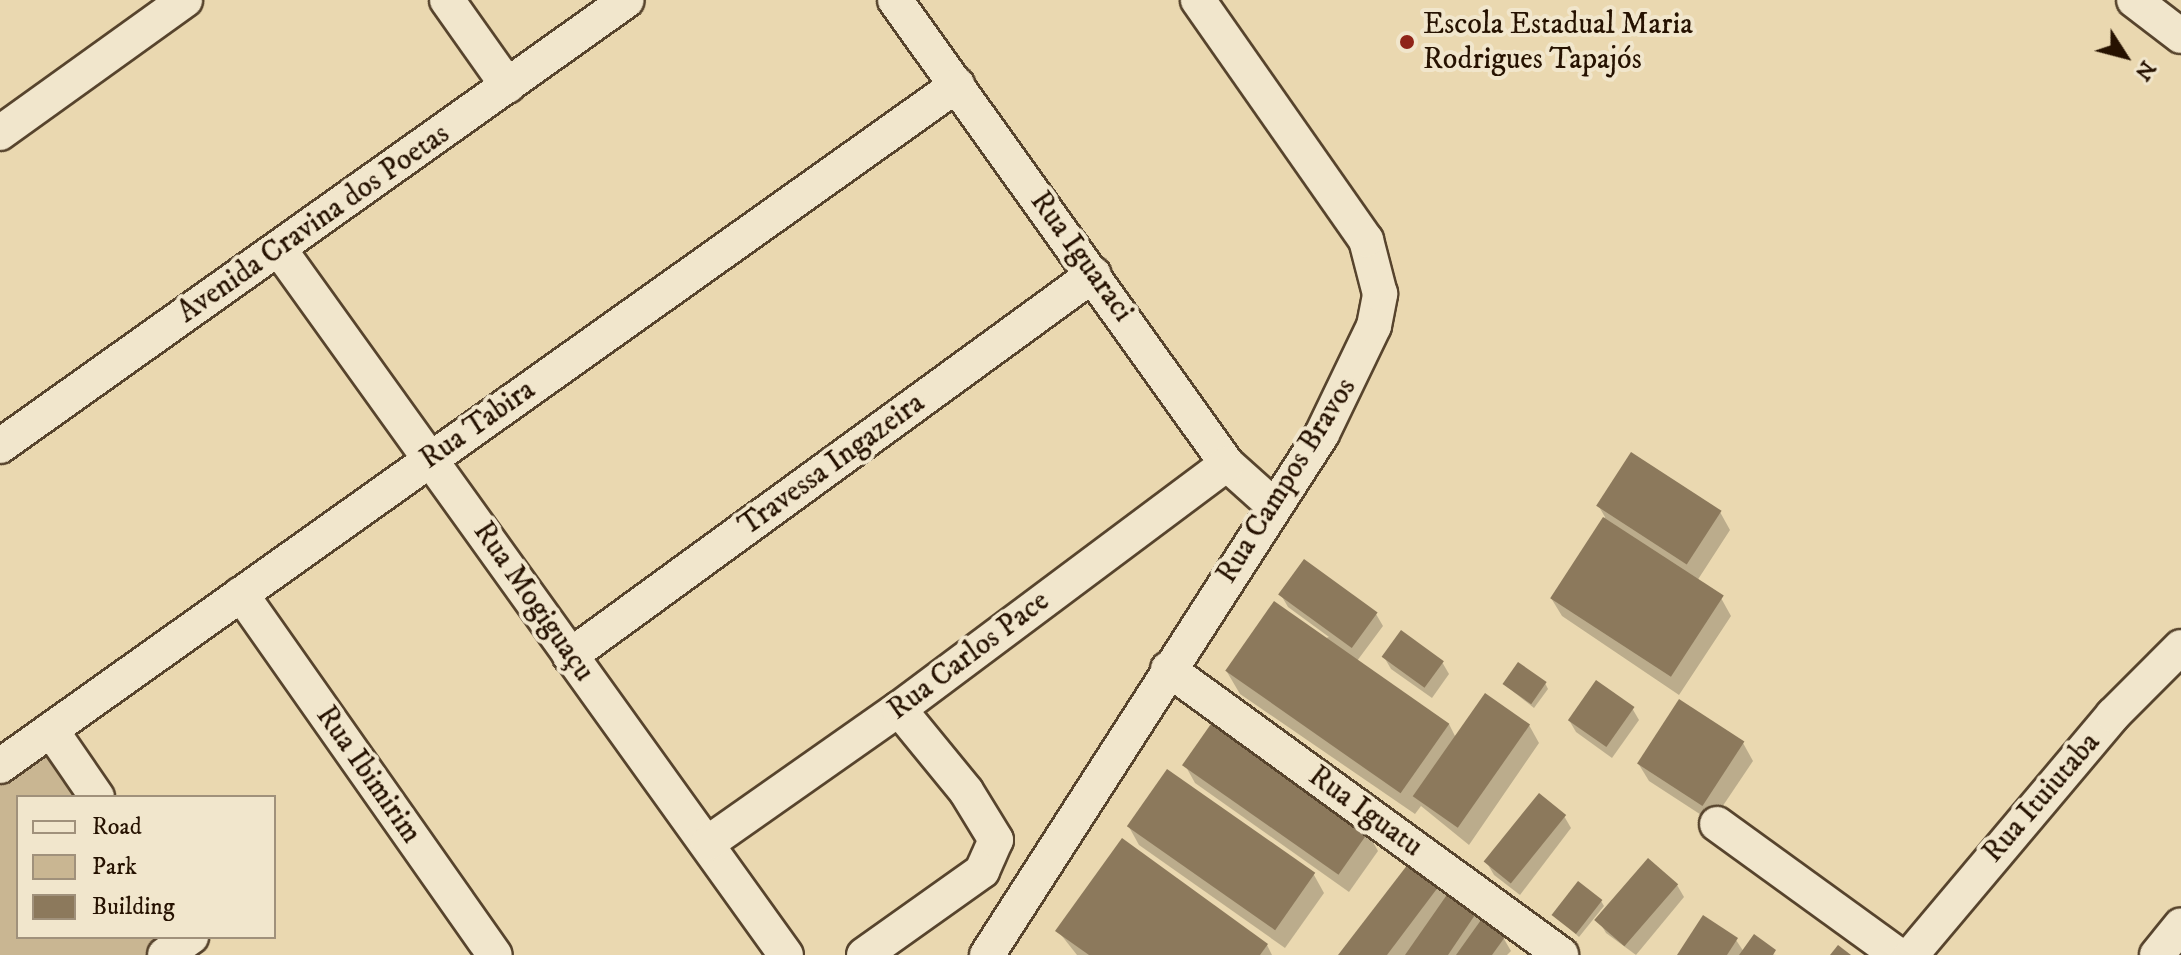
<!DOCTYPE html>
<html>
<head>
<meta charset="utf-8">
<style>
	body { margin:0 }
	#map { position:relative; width:2181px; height:955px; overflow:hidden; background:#ead8b0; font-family:"IM FELL DW Pica",serif }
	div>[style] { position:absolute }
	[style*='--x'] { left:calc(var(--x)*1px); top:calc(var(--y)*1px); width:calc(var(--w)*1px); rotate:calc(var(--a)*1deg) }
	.green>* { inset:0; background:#c9b692 }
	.shadow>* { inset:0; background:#0003 }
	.building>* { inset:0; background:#8c795c; transform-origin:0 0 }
	.roads { filter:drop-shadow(2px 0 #57442d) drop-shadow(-2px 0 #57442d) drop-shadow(0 2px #57442d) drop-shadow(0 -2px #57442d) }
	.minor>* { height:34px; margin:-17px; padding:0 17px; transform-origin:17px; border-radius:17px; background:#f1e6cc }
	.dots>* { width:22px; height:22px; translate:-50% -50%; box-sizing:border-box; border:4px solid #f1e6cc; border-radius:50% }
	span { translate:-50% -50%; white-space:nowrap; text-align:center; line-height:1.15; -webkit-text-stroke:8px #f1e6cc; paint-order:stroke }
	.poi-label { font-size:30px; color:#261201 }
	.left { translate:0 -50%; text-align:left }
	.street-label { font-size:30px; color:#261201 }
	.legend { position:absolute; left:16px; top:795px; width:260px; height:144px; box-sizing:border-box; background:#f1e6cc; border:2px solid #a0917b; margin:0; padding:10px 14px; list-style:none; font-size:24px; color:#261201 }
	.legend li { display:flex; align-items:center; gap:16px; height:40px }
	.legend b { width:40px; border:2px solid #a0917b }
	.north { position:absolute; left:2085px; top:16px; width:80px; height:80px; -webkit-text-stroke:6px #f1e6cc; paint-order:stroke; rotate:126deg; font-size:22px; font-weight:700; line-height:32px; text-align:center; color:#261201 }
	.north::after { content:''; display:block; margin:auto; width:28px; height:36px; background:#261201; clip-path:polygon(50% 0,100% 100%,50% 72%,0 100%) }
</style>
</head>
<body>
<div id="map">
	<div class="green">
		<div style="clip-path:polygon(51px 730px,97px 797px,18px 797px,18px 937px,191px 937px,165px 955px,0 955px,0 766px)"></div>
	</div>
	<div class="shadow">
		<div style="clip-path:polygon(1598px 505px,1720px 512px,1730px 530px,1697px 581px,1721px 598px,1731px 616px,1679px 695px,1562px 616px,1551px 598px,1605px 517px)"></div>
		<div style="clip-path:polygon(1281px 595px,1376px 614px,1383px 626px,1357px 661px,1449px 724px,1456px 738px,1529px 725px,1539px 743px,1469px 845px,1421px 806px,1415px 814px,1240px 694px,1227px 672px,1329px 637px,1288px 607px)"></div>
		<div style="clip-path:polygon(1384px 657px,1442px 662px,1449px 674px,1432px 698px,1391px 669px)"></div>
		<div style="clip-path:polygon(1545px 683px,1548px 689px,1534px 708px,1505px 685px)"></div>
		<div style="clip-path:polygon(1632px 708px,1639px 720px,1612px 758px,1576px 732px,1569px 720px)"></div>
		<div style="clip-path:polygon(1743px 743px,1753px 761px,1712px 822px,1649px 781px,1638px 763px)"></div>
		<div style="clip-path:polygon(1185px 765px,1368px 833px,1378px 851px,1349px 892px,1195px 783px)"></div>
		<div style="clip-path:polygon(1564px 816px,1571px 828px,1520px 895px,1494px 875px,1487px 863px)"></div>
		<div style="clip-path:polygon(1129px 827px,1314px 875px,1324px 893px,1285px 948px,1139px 845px)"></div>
		<div style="clip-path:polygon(1415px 857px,1478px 910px,1483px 924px,1504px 939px,1511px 951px,1507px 955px,1341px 955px)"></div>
		<div style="clip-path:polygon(1677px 885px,1684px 897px,1636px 955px,1606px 933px,1599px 921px)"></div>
		<div style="clip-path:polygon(1601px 901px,1604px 906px,1579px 937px,1554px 915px)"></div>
		<div style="clip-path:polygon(1058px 931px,1267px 945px,1272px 955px,1077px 955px)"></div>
		<div style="clip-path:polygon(1736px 940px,1744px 952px,1777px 955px,1679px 955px)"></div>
	</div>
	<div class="building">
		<div style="left:1631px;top:452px;width:108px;height:64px;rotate:33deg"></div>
		<div style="left:1603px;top:517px;width:144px;height:97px;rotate:33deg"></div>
		<div style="left:1304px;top:559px;width:91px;height:44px;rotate:36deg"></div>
		<div style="left:1274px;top:601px;width:214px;height:85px;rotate:35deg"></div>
		<div style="left:1401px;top:630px;width:53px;height:33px;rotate:36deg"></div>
		<div style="left:1518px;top:662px;width:35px;height:27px;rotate:35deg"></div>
		<div style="left:1596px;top:680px;width:47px;height:49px;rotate:35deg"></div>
		<div style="left:1485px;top:693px;width:55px;height:126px;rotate:35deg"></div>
		<div style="left:1679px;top:699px;width:78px;height:77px;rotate:33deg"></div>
		<div style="left:1213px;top:721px;width:191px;height:54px;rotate:35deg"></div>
		<div style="left:1167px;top:769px;width:181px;height:70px;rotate:35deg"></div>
		<div style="left:1539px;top:793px;width:35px;height:88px;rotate:39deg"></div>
		<div style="clip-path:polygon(1122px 838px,1268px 944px,1260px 955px,1089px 955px,1055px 931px)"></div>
		<div style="clip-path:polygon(1415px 855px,1445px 878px,1387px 955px,1338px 955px)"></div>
		<div style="left:1648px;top:858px;width:40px;height:82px;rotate:41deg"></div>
		<div style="left:1578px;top:881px;width:31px;height:43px;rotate:38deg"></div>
		<div style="clip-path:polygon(1451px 889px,1479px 909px,1448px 955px,1405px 955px)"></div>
		<div style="clip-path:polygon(1703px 915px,1738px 938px,1727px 955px,1677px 955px)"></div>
		<div style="clip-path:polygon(1481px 920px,1505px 937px,1492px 955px,1456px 955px)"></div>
		<div style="clip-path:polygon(1754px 934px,1776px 950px,1773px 955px,1739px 955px)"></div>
		<div style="clip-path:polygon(1838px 945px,1851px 955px,1830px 955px)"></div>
	</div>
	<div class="roads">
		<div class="minor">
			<div style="--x:447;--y:0;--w:105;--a:54.7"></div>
			<div style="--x:895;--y:0;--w:571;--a:54.42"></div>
			<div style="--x:1227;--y:464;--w:63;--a:41.8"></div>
			<div style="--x:2134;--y:0;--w:59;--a:37.5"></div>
			<div style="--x:0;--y:133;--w:228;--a:-35.7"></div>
			<div style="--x:279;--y:249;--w:869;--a:54.32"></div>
			<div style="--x:0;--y:446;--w:769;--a:-35.43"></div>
			<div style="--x:241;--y:594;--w:441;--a:54.9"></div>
			<div style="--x:570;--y:656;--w:648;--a:-36.09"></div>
			<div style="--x:1168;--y:669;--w:486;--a:36"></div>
			<div style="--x:51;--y:730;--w:81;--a:55.5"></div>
			<div style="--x:0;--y:766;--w:1175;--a:-35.44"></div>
			<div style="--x:1717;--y:824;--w:223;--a:35.9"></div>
			<div style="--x:708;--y:843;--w:233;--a:-35.1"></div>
			<div style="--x:899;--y:709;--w:409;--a:-36.8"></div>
			<div style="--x:165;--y:955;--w:32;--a:-35"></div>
			<div style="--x:864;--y:955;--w:145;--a:-35.4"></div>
			<div style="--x:982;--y:871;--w:34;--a:-66"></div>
			<div style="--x:996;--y:840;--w:57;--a:-121.5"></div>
			<div style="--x:966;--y:791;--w:106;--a:-129.3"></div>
			<div style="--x:987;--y:955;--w:619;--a:-57.26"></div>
			<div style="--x:1322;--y:434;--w:120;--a:-64.3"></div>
			<div style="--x:1374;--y:326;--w:33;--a:-79"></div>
			<div style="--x:1380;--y:294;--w:56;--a:-104.5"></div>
			<div style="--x:1366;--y:240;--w:293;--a:-125"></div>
			<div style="--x:1911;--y:955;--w:314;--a:-49.9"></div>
			<div style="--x:2113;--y:715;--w:96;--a:-45"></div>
			<div style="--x:2157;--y:955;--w:38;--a:-51"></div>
		</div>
	</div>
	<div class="dots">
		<div style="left:1407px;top:42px;background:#8f2418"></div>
	</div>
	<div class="poi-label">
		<span class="left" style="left:1423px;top:42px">Escola Estadual Maria<br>Rodrigues Tapajós</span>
	</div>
	<div class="street-label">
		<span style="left:314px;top:224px;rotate:-35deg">Avenida Cravina dos Poetas</span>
		<span style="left:1081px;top:257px;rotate:54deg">Rua Iguaraci</span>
		<span style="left:478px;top:425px;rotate:-35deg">Rua Tabira</span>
		<span style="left:832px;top:465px;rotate:-36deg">Travessa Ingazeira</span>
		<span style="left:1287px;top:481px;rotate:-58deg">Rua Campos Bravos</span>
		<span style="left:533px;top:602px;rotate:55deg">Rua Mogiguaçu</span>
		<span style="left:969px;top:656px;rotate:-37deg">Rua Carlos Pace</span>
		<span style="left:368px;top:775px;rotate:55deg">Rua Ibimirim</span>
		<span style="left:2042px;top:798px;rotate:-49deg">Rua Ituiutaba</span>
		<span style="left:1365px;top:812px;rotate:36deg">Rua Iguatu</span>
	</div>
	<ul class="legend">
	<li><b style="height:10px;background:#f1e6cc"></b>Road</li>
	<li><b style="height:22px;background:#c9b692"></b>Park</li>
	<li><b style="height:22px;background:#8c795c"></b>Building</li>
	</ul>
	<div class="north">N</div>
</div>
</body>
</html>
